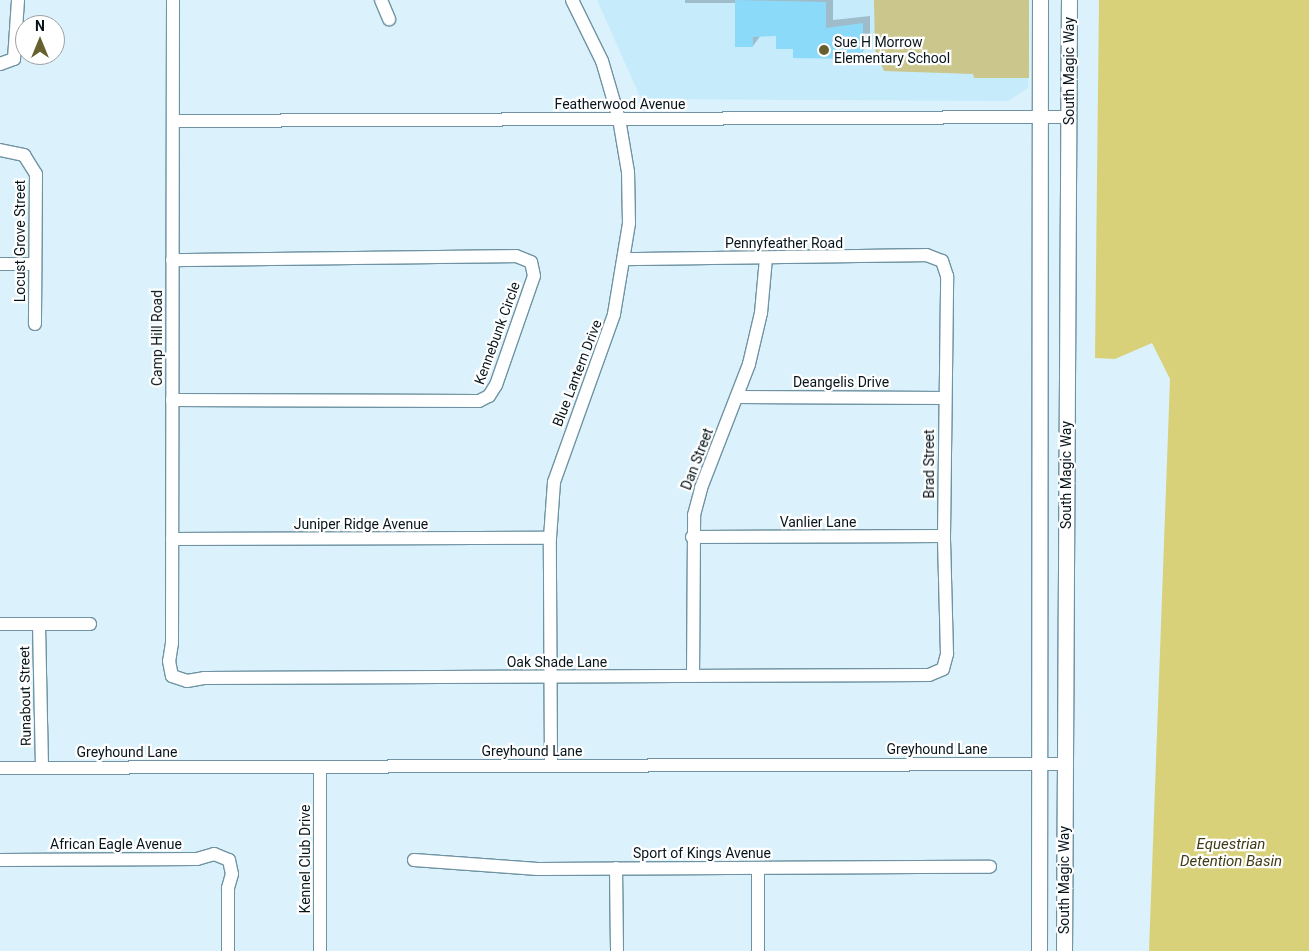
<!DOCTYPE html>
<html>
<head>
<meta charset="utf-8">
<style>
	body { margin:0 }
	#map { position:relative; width:1309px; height:951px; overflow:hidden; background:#dbf2fc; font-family:Roboto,sans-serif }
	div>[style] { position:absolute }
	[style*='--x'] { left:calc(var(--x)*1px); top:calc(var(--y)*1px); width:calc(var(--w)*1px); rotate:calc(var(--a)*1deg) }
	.built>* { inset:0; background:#c6ecfc }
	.green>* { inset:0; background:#cac68c }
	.water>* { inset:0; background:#d8d17a }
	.shadow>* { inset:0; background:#0003 }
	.building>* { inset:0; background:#8cdaf9 }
	.roads { filter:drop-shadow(1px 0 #6f93a2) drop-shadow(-1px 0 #6f93a2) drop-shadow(0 1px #6f93a2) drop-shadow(0 -1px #6f93a2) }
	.minor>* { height:12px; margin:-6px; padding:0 6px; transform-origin:6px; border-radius:6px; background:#fff }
	.tertiary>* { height:15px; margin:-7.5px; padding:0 7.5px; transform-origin:7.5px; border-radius:7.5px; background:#fff }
	.dots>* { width:14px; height:14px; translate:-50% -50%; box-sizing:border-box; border:2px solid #fff; border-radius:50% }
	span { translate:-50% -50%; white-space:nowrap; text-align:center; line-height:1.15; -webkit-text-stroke:4.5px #fff; paint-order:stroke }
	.poi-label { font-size:14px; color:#07151b }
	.left { translate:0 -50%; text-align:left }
	.street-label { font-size:14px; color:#07151b }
	.water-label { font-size:15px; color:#3f3c16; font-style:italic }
	.north { position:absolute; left:15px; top:15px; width:50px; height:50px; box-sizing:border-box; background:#fff; border:1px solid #9ca1a4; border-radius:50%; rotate:0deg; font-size:14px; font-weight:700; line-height:20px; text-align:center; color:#07151b }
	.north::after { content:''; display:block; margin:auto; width:18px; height:22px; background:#65602d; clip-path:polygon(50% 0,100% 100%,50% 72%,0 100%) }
</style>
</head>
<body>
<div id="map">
	<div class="built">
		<div style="clip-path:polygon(597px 0,1029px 0,1028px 88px,1008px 101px,641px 99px)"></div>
	</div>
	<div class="green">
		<div style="clip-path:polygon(874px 0,1029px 0,1029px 78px,974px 78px,973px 74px,884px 71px,875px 50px)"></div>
	</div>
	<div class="water">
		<div style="clip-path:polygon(1099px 0,1309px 0,1309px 951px,1149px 951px,1170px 379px,1152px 343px,1115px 359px,1095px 358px)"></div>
	</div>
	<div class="shadow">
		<div style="clip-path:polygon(685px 0,833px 0,833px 20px,870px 16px,870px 44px,857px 57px,794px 47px,777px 35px,761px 35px,753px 46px,736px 3px,685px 3px)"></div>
	</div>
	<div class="building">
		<div style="clip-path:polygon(735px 0,826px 2px,826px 28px,863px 23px,863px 53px,857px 59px,793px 58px,793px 49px,776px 49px,776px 36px,753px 37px,753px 47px,735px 47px)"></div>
	</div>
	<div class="roads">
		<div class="minor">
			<div style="--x:173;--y:0;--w:643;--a:90.09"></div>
			<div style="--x:172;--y:643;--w:18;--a:99"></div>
			<div style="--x:169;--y:661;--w:15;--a:79"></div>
			<div style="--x:172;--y:676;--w:16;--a:18"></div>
			<div style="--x:187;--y:681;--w:17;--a:-10"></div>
			<div style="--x:204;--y:678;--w:725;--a:-0.24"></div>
			<div style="--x:929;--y:675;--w:15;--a:-23"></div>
			<div style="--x:943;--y:669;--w:16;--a:-75"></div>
			<div style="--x:947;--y:654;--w:118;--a:-91.5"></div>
			<div style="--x:944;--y:536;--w:260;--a:-89.3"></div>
			<div style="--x:947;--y:276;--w:16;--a:-108"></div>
			<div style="--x:942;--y:261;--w:17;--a:-159"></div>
			<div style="--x:926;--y:255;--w:301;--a:179.2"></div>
			<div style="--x:381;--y:0;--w:21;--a:67"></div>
			<div style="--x:0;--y:64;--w:15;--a:-20"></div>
			<div style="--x:14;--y:59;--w:59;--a:-86.1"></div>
			<div style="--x:173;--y:121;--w:895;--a:-0.26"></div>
			<div style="--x:0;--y:150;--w:25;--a:12"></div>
			<div style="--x:24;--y:155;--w:22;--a:58"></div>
			<div style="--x:36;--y:174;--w:150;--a:90.4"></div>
			<div style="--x:0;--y:264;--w:35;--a:0"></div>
			<div style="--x:737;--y:397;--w:207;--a:0.3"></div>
			<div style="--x:172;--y:400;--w:307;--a:0.2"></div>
			<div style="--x:479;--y:401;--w:11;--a:-27"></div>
			<div style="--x:489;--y:396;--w:13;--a:-58"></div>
			<div style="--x:496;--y:385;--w:115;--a:-70.8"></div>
			<div style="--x:534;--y:276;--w:14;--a:-102"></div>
			<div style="--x:531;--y:262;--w:16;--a:-158"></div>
			<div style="--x:516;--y:256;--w:344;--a:179.3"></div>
			<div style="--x:692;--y:537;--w:252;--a:-0.2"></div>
			<div style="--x:172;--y:539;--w:378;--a:-0.2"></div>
			<div style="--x:0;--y:624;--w:90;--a:0"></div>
			<div style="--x:39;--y:624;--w:144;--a:88.8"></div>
			<div style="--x:693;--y:676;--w:161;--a:-89.6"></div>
			<div style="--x:694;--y:515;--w:28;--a:-75"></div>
			<div style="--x:701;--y:488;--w:133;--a:-68.8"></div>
			<div style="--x:749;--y:364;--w:52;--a:-76.8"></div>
			<div style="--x:761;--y:313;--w:55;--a:-84.8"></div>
			<div style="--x:551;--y:766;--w:228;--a:-90.3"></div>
			<div style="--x:550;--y:538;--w:56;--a:-85.9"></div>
			<div style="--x:554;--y:482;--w:178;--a:-70.3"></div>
			<div style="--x:614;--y:314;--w:92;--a:-80.6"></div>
			<div style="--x:629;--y:223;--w:51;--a:-91.1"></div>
			<div style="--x:628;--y:172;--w:54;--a:-99.6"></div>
			<div style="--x:619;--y:119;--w:60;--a:-106.3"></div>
			<div style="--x:602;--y:61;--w:68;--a:-116.2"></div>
			<div style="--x:320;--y:767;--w:184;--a:90"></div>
			<div style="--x:0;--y:768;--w:1065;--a:-0.22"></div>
			<div style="--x:0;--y:860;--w:197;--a:-0.3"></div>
			<div style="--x:197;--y:859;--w:18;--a:-16"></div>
			<div style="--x:214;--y:854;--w:16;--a:22"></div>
			<div style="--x:229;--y:860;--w:14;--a:78"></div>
			<div style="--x:232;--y:874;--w:15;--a:106"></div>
			<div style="--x:228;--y:888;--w:63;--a:90"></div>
			<div style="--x:414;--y:860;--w:124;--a:4.2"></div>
			<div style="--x:538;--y:869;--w:452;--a:-0.3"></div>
			<div style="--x:616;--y:868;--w:83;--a:89.3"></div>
			<div style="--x:758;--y:868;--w:83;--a:90"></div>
		</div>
		<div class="tertiary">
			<div style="--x:1039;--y:951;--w:951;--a:-89.94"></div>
			<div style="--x:1064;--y:951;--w:951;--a:-89.7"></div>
		</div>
	</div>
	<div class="dots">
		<div style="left:824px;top:50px;background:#65602d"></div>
	</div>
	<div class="poi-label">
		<span class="left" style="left:834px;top:50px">Sue H Morrow<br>Elementary School</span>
	</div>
	<div class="street-label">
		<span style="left:1069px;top:71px;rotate:-90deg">South Magic Way</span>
		<span style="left:620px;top:104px">Featherwood Avenue</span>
		<span style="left:20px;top:241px;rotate:-90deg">Locust Grove Street</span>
		<span style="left:784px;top:243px">Pennyfeather Road</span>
		<span style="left:497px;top:333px;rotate:-70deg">Kennebunk Circle</span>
		<span style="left:157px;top:338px;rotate:-90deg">Camp Hill Road</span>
		<span style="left:577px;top:373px;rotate:-69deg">Blue Lantern Drive</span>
		<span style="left:841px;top:382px">Deangelis Drive</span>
		<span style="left:697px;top:459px;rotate:-69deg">Dan Street</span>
		<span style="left:929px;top:464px;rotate:-90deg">Brad Street</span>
		<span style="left:1066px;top:475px;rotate:-90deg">South Magic Way</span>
		<span style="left:818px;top:522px">Vanlier Lane</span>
		<span style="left:361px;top:524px">Juniper Ridge Avenue</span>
		<span style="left:557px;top:662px">Oak Shade Lane</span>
		<span style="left:25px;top:696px;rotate:-91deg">Runabout Street</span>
		<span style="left:937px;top:749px">Greyhound Lane</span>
		<span style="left:532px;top:751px">Greyhound Lane</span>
		<span style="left:127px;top:752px">Greyhound Lane</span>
		<span style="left:116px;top:844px">African Eagle Avenue</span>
		<span style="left:702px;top:853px">Sport of Kings Avenue</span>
		<span style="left:305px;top:859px;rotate:-90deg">Kennel Club Drive</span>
		<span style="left:1064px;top:880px;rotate:-90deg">South Magic Way</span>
	</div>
	<div class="water-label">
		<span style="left:1231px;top:853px">Equestrian<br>Detention Basin</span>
	</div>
	<div class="north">N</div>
</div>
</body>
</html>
